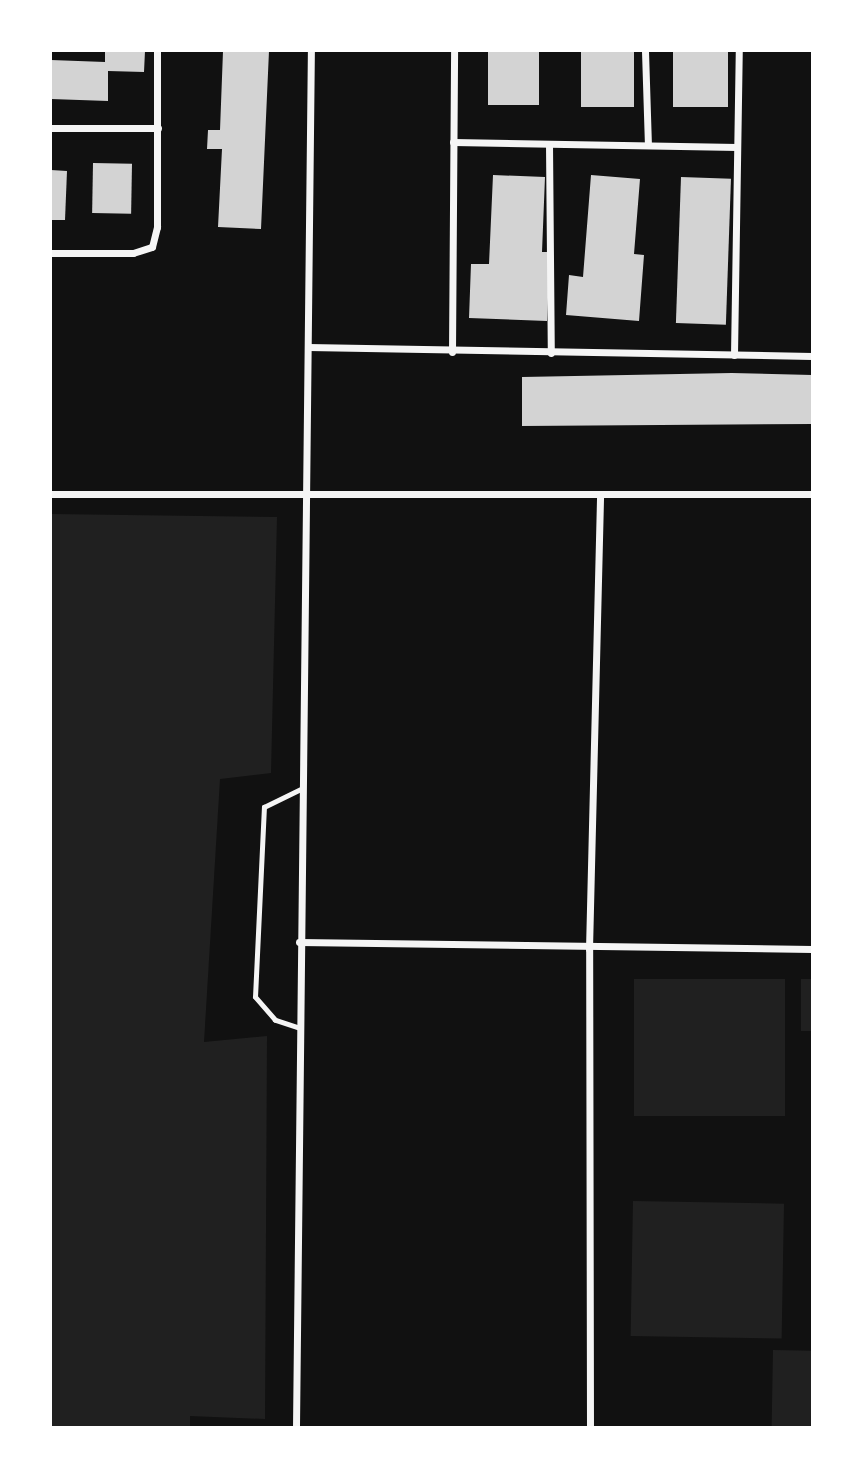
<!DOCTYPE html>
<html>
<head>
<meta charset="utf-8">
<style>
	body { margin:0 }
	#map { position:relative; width:863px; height:1478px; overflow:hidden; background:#111; font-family:"DM Sans",sans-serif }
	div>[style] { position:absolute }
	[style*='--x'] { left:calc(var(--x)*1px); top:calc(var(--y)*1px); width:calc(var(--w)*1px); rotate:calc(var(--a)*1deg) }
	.green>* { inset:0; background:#202020; transform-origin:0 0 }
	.building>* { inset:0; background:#d3d3d3; transform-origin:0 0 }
	.service>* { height:4.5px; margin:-2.25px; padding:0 2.25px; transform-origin:2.25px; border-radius:2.25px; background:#f5f5f5 }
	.minor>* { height:7px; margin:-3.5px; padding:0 3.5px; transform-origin:3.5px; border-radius:3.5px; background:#f5f5f5 }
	span { translate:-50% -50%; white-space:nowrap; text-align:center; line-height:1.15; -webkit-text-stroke:5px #fff; paint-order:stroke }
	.frame { position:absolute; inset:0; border:52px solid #fff; pointer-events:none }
</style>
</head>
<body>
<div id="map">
	<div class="green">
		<div style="clip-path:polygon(51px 514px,277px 517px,271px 773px,220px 779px,204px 1042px,267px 1036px,265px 1419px,190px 1416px,190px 1427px,51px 1427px)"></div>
		<div style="left:634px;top:979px;width:151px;height:137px"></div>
		<div style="left:801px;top:979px;width:11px;height:52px"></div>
		<div style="left:633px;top:1201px;width:151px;height:135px;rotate:1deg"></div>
		<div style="left:773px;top:1350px;width:39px;height:77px;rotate:1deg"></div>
	</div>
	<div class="building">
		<div style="clip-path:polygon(105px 51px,145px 51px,144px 72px,108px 71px,108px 101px,51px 99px,51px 60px,105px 62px)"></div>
		<div style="clip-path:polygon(223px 51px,269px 51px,261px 229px,218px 227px,222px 149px,207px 149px,208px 130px,220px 130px)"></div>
		<div style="left:488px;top:51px;width:51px;height:54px"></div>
		<div style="left:581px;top:51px;width:53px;height:56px"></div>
		<div style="left:673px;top:51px;width:55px;height:56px"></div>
		<div style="left:93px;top:163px;width:39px;height:50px;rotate:1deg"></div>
		<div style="clip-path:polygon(51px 170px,67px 171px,65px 220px,51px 220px)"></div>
		<div style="clip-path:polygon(493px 175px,545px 177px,542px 252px,550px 252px,547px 321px,469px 318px,471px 264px,489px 264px)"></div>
		<div style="clip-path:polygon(591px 175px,640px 179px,634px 254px,644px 255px,639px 321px,566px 315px,569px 275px,583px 277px)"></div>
		<div style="left:681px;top:177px;width:50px;height:146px;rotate:2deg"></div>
		<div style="clip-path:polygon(732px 373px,812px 375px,812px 424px,522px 426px,522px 377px)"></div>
	</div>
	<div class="service">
		<div style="--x:299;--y:1028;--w:25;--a:-162"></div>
		<div style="--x:275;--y:1020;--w:30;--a:-131"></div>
		<div style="--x:255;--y:997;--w:190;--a:-87.3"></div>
		<div style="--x:264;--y:807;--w:41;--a:-25.9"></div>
	</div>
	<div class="minor">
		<div style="--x:645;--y:51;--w:94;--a:88.2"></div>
		<div style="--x:51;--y:128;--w:107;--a:0"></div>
		<div style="--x:453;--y:142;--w:284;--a:1"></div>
		<div style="--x:549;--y:144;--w:209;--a:89.5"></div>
		<div style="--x:51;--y:253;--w:82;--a:0"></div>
		<div style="--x:133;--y:253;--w:20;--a:-18"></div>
		<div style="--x:152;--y:247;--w:21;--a:-76"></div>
		<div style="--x:157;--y:227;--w:176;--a:-90"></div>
		<div style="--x:308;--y:347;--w:504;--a:1.02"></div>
		<div style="--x:452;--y:352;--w:301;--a:-89.6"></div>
		<div style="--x:734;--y:355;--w:304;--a:-89.1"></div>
		<div style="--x:51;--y:494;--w:761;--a:0"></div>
		<div style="--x:299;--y:942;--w:513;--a:0.78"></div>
		<div style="--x:296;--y:1427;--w:1376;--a:-89.38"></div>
		<div style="--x:590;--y:1427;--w:478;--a:-90.1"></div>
		<div style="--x:589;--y:949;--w:455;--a:-88.6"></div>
	</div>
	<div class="frame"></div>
</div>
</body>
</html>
